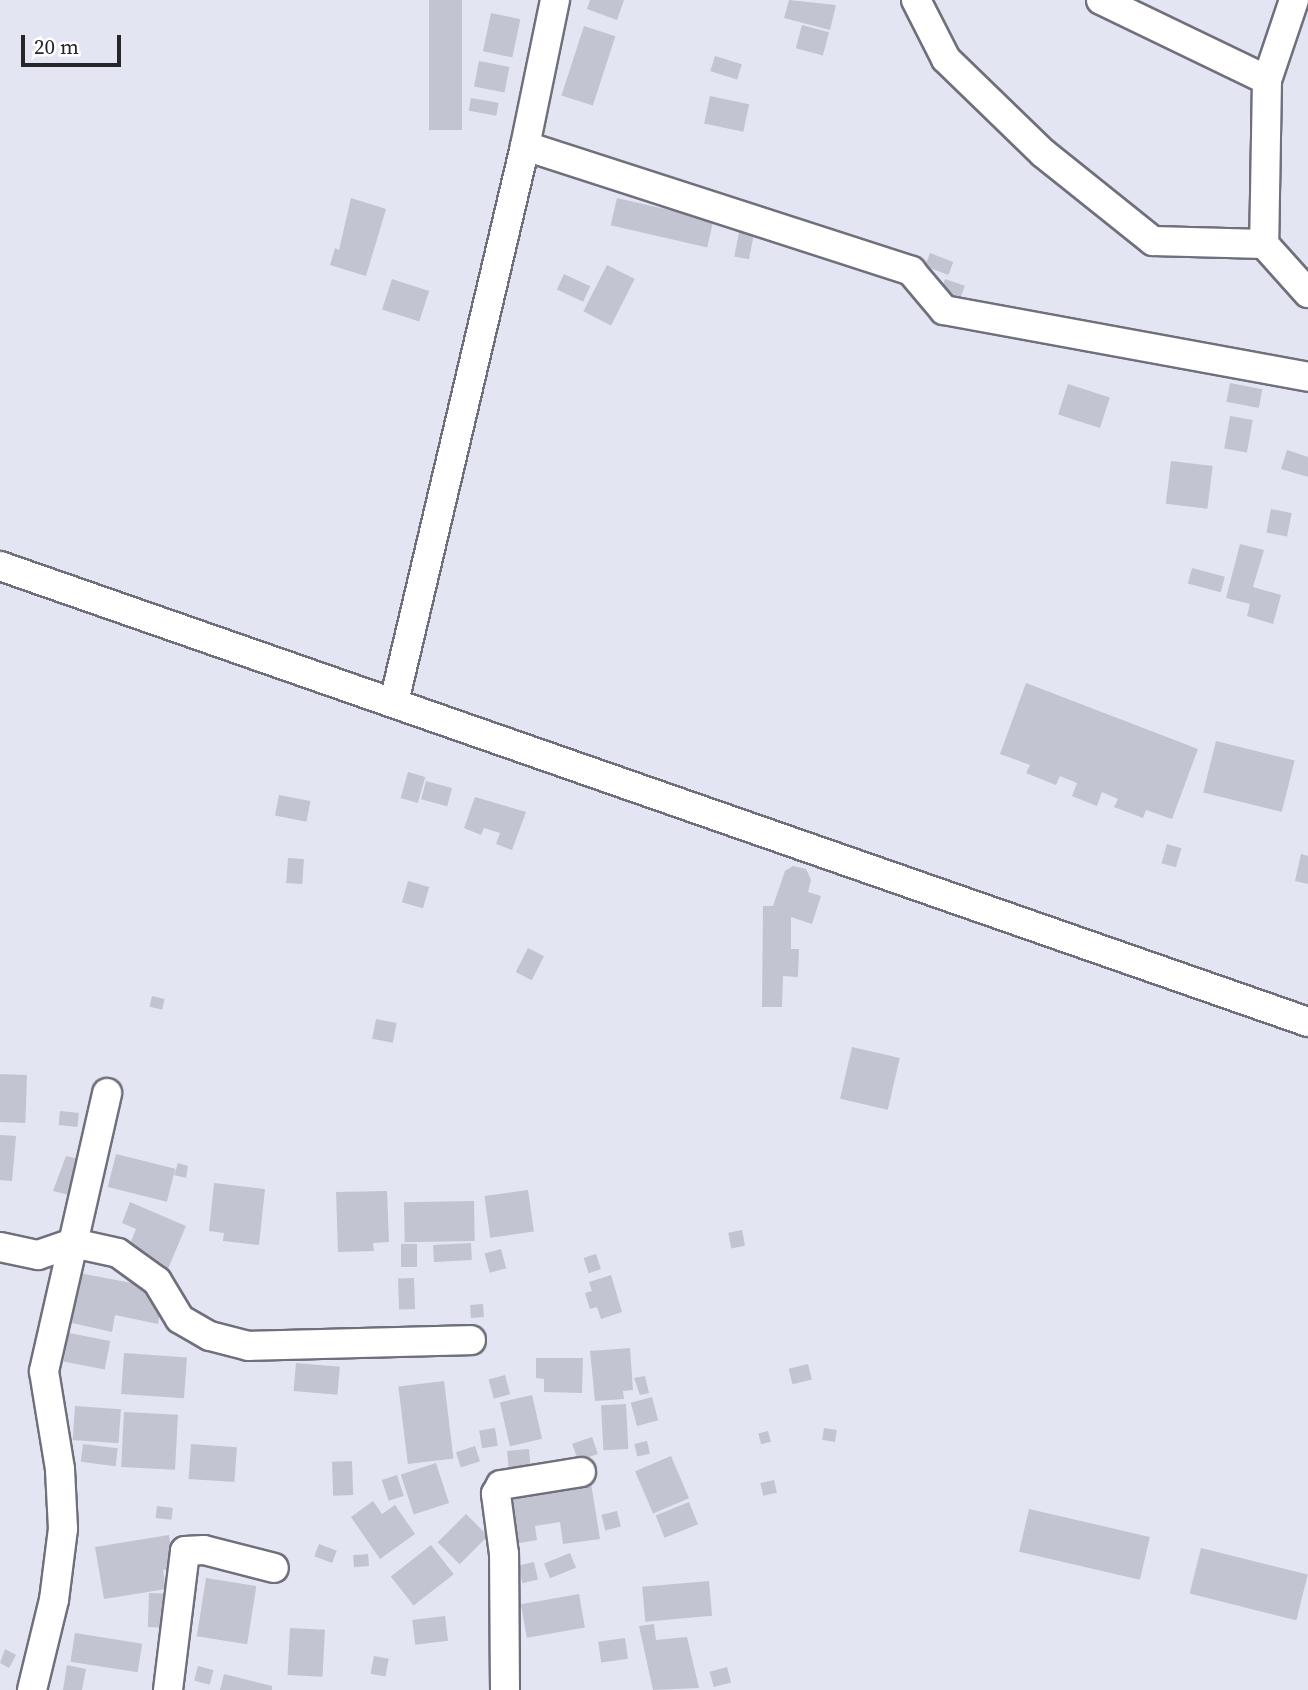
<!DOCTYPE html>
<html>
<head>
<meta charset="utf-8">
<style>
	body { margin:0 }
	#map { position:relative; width:1308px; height:1690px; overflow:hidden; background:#e3e5f2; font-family:"Source Serif 4",serif }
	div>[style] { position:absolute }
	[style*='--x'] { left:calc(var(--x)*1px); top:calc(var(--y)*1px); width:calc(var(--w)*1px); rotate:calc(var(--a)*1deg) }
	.building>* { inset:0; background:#c3c4d1; transform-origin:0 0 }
	.roads { filter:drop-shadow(2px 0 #6f707c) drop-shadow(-2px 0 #6f707c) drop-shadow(0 2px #6f707c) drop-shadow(0 -2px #6f707c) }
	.street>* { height:28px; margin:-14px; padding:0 14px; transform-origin:14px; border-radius:14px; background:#fff }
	span { translate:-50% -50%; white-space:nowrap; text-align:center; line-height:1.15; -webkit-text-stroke:6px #fff; paint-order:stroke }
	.scale { position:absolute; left:21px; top:35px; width:100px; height:32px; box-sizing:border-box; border:4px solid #25252a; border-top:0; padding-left:9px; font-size:21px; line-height:24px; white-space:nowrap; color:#25252a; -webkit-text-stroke:5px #fff; paint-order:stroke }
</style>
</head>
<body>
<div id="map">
	<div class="building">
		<div style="left:429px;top:0;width:33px;height:130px"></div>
		<div style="clip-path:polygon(590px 0,624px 0,617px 20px,587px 9px)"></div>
		<div style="clip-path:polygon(789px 0,836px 5px,830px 30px,784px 18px)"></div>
		<div style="left:491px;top:13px;width:30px;height:39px;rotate:12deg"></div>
		<div style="left:802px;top:25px;width:28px;height:24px;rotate:15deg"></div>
		<div style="left:584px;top:26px;width:33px;height:73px;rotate:18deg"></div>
		<div style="left:715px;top:56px;width:28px;height:16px;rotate:17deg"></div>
		<div style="left:479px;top:61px;width:31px;height:26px;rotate:11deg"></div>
		<div style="left:710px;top:96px;width:40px;height:28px;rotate:12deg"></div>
		<div style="left:471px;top:98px;width:28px;height:13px;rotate:10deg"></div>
		<div style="clip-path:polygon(351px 198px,386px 209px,366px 276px,330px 265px,335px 248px,339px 250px)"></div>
		<div style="left:617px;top:198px;width:99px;height:28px;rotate:13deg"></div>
		<div style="left:740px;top:227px;width:15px;height:30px;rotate:11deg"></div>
		<div style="left:930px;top:253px;width:25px;height:14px;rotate:21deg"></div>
		<div style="left:607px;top:265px;width:31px;height:52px;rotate:27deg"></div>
		<div style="left:564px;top:274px;width:29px;height:17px;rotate:25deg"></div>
		<div style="left:392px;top:279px;width:39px;height:32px;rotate:18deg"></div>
		<div style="left:945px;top:279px;width:21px;height:17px;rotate:19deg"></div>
		<div style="left:1230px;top:383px;width:33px;height:19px;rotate:11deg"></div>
		<div style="left:1068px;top:384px;width:44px;height:32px;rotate:18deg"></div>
		<div style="left:1230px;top:416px;width:23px;height:33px;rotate:10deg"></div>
		<div style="clip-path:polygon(1287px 450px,1308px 457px,1308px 477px,1281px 469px)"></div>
		<div style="left:1171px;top:461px;width:42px;height:43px;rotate:7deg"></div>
		<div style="left:1271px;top:509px;width:21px;height:24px;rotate:11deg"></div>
		<div style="clip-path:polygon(1240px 544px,1264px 550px,1253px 587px,1281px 595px,1273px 624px,1247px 616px,1250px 604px,1226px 598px)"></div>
		<div style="left:1192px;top:568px;width:34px;height:16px;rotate:15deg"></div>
		<div style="clip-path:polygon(1026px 683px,1198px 749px,1172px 819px,1146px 810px,1143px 818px,1114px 807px,1118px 799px,1102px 792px,1097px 806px,1072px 796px,1077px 783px,1060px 776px,1056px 785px,1026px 773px,1030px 765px,1000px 754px)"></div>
		<div style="left:1216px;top:741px;width:81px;height:53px;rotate:14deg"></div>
		<div style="left:408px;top:772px;width:18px;height:27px;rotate:16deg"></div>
		<div style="left:426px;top:781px;width:27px;height:19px;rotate:15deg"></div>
		<div style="left:279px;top:795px;width:32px;height:21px;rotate:11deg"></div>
		<div style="clip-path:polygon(475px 797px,526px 812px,512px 850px,496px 844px,500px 833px,484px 828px,481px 835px,464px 828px)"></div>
		<div style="left:1167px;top:844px;width:15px;height:20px;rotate:16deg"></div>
		<div style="clip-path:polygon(1301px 854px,1308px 856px,1308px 884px,1295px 881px)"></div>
		<div style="left:288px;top:858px;width:16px;height:25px;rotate:4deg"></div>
		<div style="clip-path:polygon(793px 866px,806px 869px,811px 880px,808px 892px,821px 896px,812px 924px,791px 917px,791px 949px,799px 949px,798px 977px,783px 976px,782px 1007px,762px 1007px,763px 906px,773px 906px,785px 871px)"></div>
		<div style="left:408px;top:881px;width:22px;height:22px;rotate:16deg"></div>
		<div style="left:528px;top:948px;width:18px;height:27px;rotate:27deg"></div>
		<div style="left:152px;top:996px;width:13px;height:11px;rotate:13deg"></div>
		<div style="left:376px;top:1019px;width:21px;height:20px;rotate:11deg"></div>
		<div style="left:852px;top:1047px;width:49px;height:53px;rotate:13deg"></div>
		<div style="left:0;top:1074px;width:27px;height:48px;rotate:2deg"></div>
		<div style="left:60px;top:1111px;width:19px;height:14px;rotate:6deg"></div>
		<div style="clip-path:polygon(0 1135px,16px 1136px,12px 1181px,0 1180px)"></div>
		<div style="left:116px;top:1154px;width:61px;height:34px;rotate:14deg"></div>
		<div style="clip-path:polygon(66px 1156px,83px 1160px,73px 1196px,53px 1191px)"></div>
		<div style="clip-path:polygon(178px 1163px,188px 1166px,186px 1178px,174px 1175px)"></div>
		<div style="clip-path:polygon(214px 1183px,265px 1189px,259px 1245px,223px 1241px,224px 1233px,209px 1231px)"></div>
		<div style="left:528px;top:1190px;width:42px;height:44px;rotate:82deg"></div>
		<div style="clip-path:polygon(387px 1191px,389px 1242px,373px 1243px,374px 1251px,338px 1252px,336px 1192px)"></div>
		<div style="left:474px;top:1201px;width:40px;height:70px;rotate:89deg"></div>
		<div style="clip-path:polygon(130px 1202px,186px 1226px,167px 1271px,126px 1254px,136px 1229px,122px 1223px)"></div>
		<div style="left:742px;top:1230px;width:16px;height:14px;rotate:79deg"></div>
		<div style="left:471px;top:1243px;width:17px;height:38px;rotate:87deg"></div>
		<div style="left:401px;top:1244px;width:16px;height:23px"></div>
		<div style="left:501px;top:1249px;width:20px;height:17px;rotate:75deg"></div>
		<div style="left:596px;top:1254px;width:16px;height:13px;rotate:72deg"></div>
		<div style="clip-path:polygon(79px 1273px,148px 1286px,160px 1312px,158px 1324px,115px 1315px,112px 1332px,72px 1323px)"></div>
		<div style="clip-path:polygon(611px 1275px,622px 1312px,601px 1319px,597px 1307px,590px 1309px,585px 1293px,592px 1291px,589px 1282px)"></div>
		<div style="left:414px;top:1278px;width:31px;height:16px;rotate:88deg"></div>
		<div style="left:483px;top:1304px;width:13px;height:13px;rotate:86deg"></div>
		<div style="left:69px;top:1333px;width:42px;height:29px;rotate:11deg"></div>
		<div style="clip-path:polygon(630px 1348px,633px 1390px,623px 1391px,624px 1399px,595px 1401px,590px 1351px)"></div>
		<div style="left:124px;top:1353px;width:63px;height:41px;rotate:4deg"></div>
		<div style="clip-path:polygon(536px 1358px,583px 1358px,582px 1393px,544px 1392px,544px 1379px,536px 1378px)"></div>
		<div style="left:296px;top:1363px;width:44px;height:28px;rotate:5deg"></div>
		<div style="left:808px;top:1364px;width:16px;height:20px;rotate:76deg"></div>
		<div style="left:505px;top:1375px;width:20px;height:17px;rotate:75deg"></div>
		<div style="clip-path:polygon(645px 1376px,649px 1393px,640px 1395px,634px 1378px)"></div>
		<div style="left:444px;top:1381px;width:78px;height:46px;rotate:83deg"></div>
		<div style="left:532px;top:1395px;width:45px;height:33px;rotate:77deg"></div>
		<div style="left:652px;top:1397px;width:24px;height:22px;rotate:75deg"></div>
		<div style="left:626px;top:1404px;width:45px;height:25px;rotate:87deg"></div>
		<div style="left:75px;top:1406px;width:46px;height:34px;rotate:4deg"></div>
		<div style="left:124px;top:1412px;width:54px;height:55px;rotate:3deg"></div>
		<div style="left:495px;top:1428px;width:18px;height:16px;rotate:81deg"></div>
		<div style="left:824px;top:1428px;width:13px;height:12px;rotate:9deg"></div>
		<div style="left:768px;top:1431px;width:11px;height:10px;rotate:75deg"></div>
		<div style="left:592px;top:1437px;width:18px;height:21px;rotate:71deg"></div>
		<div style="left:647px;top:1441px;width:13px;height:13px;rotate:77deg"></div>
		<div style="left:83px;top:1444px;width:35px;height:18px;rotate:7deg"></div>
		<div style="left:191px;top:1444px;width:46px;height:35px;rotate:4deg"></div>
		<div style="left:475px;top:1446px;width:16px;height:20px;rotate:72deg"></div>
		<div style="left:529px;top:1449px;width:21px;height:22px;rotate:85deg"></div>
		<div style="left:671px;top:1456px;width:46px;height:39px;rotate:67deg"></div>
		<div style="left:352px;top:1461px;width:34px;height:20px;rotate:88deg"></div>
		<div style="left:436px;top:1463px;width:42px;height:37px;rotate:72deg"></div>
		<div style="left:397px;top:1475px;width:22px;height:16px;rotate:72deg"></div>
		<div style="left:774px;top:1480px;width:13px;height:14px;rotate:77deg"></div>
		<div style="clip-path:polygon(591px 1483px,600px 1539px,563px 1544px,560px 1522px,535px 1526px,537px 1540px,514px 1544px,507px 1495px)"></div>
		<div style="clip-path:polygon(373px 1501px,382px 1514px,395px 1505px,415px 1534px,380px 1559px,351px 1517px)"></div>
		<div style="left:689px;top:1502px;width:24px;height:36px;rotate:68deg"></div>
		<div style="left:157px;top:1506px;width:16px;height:12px;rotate:7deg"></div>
		<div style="left:1029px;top:1509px;width:124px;height:44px;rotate:13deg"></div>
		<div style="left:617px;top:1511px;width:16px;height:16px;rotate:76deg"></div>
		<div style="left:466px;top:1514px;width:31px;height:40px;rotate:45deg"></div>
		<div style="clip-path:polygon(169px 1535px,174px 1568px,163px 1570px,166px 1589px,104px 1599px,95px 1547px)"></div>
		<div style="left:319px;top:1544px;width:19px;height:13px;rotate:21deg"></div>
		<div style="left:431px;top:1545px;width:37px;height:51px;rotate:52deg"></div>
		<div style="left:1201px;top:1548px;width:110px;height:47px;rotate:14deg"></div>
		<div style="left:570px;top:1553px;width:16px;height:28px;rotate:68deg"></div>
		<div style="left:368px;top:1554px;width:12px;height:15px;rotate:85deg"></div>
		<div style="left:534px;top:1562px;width:18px;height:16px;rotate:77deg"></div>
		<div style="left:206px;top:1578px;width:51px;height:59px;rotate:9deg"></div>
		<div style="left:709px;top:1581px;width:35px;height:67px;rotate:85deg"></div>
		<div style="left:149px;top:1593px;width:23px;height:34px;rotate:2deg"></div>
		<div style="left:579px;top:1594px;width:34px;height:59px;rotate:80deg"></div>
		<div style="left:445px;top:1616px;width:25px;height:33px;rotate:83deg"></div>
		<div style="clip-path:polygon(654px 1624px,656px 1640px,687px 1637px,699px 1688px,653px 1690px,639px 1626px)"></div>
		<div style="left:290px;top:1628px;width:35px;height:47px;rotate:3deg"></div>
		<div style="left:75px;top:1633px;width:68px;height:29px;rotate:9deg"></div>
		<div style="left:625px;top:1638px;width:21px;height:27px;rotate:82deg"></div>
		<div style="clip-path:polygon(5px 1649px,16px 1655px,9px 1668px,0 1663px)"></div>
		<div style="left:374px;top:1656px;width:15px;height:18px;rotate:11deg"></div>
		<div style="clip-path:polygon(67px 1665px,86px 1669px,82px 1690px,63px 1690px)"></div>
		<div style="left:198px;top:1666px;width:16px;height:15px;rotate:15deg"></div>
		<div style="left:727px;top:1667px;width:16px;height:18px;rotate:75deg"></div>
		<div style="clip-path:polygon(224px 1674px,272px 1686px,272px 1690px,220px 1690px)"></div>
	</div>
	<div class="roads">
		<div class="street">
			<div style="--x:555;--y:0;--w:149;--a:101.6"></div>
			<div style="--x:525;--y:146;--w:406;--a:17.9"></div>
			<div style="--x:911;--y:271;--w:51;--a:49.8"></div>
			<div style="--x:944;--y:310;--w:370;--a:10.4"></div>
			<div style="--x:916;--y:0;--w:66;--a:63"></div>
			<div style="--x:946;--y:59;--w:135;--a:44.1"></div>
			<div style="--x:1043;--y:153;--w:141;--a:38.7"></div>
			<div style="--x:1153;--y:241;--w:111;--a:1.5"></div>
			<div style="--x:1101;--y:0;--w:184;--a:25.7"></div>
			<div style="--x:1294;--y:0;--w:84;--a:108.6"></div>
			<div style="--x:1267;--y:80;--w:164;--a:91"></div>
			<div style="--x:1264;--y:244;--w:66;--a:48.1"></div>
			<div style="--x:0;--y:566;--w:1385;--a:19.22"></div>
			<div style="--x:394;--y:702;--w:571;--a:-76.74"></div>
			<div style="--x:0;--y:1247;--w:39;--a:12"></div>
			<div style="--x:38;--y:1255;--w:37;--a:-19"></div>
			<div style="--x:73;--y:1243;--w:46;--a:12.5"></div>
			<div style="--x:118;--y:1253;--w:48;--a:35.7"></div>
			<div style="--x:157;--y:1281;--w:44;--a:58.8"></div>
			<div style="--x:180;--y:1319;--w:34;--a:30"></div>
			<div style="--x:210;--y:1336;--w:40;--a:14.4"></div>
			<div style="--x:249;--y:1346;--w:222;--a:-1.5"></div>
			<div style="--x:32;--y:1690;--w:93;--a:-76.3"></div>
			<div style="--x:54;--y:1600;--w:72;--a:-82.8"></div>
			<div style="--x:63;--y:1529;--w:60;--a:-92.9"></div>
			<div style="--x:60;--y:1469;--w:99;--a:-99.3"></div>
			<div style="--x:44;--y:1371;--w:285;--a:-77.2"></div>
			<div style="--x:168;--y:1690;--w:140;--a:-83"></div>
			<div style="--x:185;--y:1551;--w:19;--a:-3"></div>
			<div style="--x:204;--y:1550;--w:72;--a:14.4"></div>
			<div style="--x:505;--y:1690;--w:136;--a:-90.4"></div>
			<div style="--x:504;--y:1554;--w:61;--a:-97.6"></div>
			<div style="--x:496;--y:1494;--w:10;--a:-61"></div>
			<div style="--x:501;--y:1485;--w:81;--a:-9.2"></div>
		</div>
	</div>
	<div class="scale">20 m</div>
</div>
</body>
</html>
